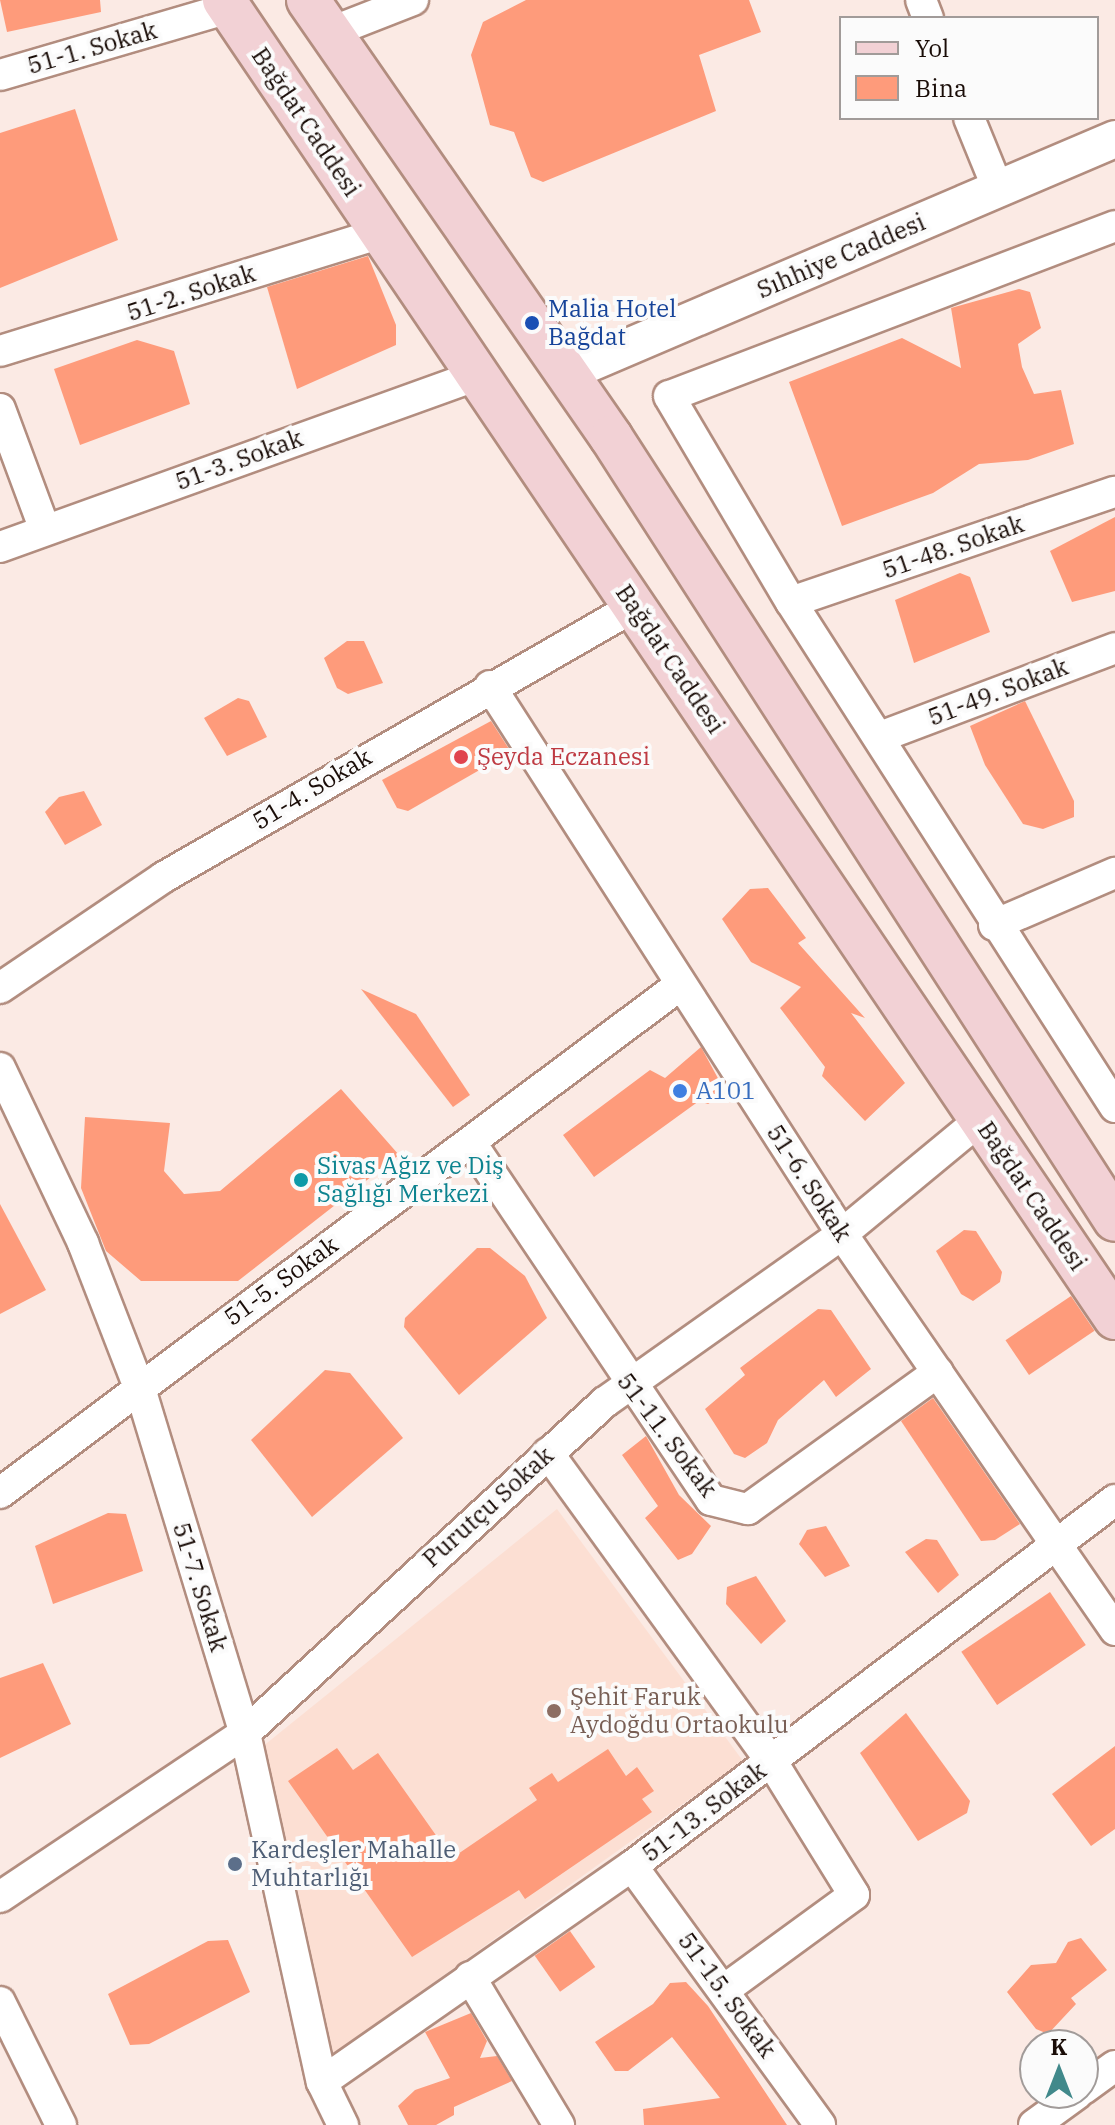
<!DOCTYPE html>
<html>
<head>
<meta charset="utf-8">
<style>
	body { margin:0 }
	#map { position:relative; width:1115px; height:2125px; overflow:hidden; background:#fbeae4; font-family:"IBM Plex Serif",serif }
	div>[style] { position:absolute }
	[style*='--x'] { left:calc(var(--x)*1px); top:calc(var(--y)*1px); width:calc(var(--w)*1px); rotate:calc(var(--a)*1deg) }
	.built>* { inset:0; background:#fcdfd3 }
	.building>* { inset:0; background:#fe9b7b; transform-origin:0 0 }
	.roads { filter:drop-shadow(2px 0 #b28d7f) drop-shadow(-2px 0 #b28d7f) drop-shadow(0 2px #b28d7f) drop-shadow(0 -2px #b28d7f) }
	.minor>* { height:30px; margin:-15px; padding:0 15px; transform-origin:15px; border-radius:15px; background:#fff }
	.tertiary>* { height:36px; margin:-18px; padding:0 18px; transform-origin:18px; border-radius:18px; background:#fff }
	.secondary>* { height:42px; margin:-21px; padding:0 21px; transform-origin:21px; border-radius:21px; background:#f2d1d5 }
	.dots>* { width:22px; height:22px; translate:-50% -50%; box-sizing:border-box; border:4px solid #fbfbfb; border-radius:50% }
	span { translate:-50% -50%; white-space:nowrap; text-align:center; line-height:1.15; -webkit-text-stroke:8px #fbfbfb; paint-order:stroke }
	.street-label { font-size:24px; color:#190c07 }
	.transit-label { font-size:24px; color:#164399 }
	.left { translate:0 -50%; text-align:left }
	.health-label { font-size:24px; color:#be3a42 }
	.shop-label { font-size:24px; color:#366cbe }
	.culture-label { font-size:24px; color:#0d838f }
	.education-label { font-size:24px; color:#785e54 }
	.service-label { font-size:24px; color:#4e5e75 }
	.legend { position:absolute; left:839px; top:16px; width:260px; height:104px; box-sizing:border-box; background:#fbfbfb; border:2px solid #a19b99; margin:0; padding:10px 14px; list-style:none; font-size:24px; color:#190c07 }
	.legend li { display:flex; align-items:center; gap:16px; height:40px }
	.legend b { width:40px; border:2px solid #a19b99 }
	.north { position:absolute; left:1019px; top:2029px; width:80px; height:80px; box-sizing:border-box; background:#fbfbfb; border:2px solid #a19b99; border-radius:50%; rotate:0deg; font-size:22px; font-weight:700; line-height:32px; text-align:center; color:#190c07 }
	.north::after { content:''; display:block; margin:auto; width:28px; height:36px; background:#41898b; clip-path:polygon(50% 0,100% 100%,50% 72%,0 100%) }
</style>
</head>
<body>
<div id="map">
	<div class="built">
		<div style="clip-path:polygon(557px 1509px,743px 1761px,331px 2056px,262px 1747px)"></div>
	</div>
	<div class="building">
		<div style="clip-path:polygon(0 0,100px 0,101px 12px,7px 32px)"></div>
		<div style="clip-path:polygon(526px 0,749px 0,761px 32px,699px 55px,716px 111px,543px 182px,531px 177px,514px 132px,490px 125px,471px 55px,483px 22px)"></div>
		<div style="clip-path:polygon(75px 109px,118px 240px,0 288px,0 133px)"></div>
		<div style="clip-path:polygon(368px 256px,396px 325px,396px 345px,297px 389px,267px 287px)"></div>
		<div style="clip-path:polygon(1019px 289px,1030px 292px,1041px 328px,1018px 344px,1022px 367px,1034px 394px,1061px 390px,1074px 444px,1028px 460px,979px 464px,933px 493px,842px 526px,789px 382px,902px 338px,961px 368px,951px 308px)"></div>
		<div style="clip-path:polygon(137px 340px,174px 351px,190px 404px,80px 445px,54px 369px)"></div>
		<div style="clip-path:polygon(1115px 517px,1115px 591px,1072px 602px,1050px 551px)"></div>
		<div style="clip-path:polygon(960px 573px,970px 577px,990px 632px,914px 663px,895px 600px)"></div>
		<div style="clip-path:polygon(347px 641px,364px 641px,383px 683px,348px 694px,337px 688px,324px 658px)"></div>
		<div style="clip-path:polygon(238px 698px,249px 701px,267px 737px,227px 756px,204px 718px)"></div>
		<div style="clip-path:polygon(1025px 701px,1074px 801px,1074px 817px,1043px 829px,1023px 824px,985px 765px,970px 726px)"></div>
		<div style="clip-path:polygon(491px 721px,511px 752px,408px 811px,397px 808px,382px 780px)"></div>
		<div style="clip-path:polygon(84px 791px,102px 825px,65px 845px,45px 812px,59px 797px)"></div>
		<div style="clip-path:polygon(768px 888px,806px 938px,798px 943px,865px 1018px,851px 1013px,905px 1083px,865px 1121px,822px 1076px,825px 1067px,780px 1008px,801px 987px,751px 962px,722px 919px,750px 889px)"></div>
		<div style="clip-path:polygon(361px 989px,416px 1014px,470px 1095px,453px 1107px)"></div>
		<div style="clip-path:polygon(701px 1047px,726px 1093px,708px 1104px,699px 1101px,594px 1177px,563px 1135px,650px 1070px,665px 1078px)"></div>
		<div style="clip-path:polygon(341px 1089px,399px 1155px,238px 1281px,141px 1281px,106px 1251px,81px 1188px,85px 1117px,170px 1123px,164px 1171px,184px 1194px,220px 1191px)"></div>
		<div style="clip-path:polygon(0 1204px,46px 1290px,0 1314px)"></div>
		<div style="clip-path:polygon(964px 1230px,976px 1231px,1002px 1272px,1000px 1282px,973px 1301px,961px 1294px,936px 1251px)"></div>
		<div style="clip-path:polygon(477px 1248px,490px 1248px,525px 1276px,547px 1318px,459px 1395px,404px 1327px,405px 1318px)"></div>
		<div style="left:1071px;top:1296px;width:42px;height:79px;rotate:56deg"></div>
		<div style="clip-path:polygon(818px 1309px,831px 1310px,871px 1369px,836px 1397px,824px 1380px,778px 1420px,767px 1443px,745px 1458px,734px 1454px,705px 1409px,745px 1375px,740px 1368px)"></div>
		<div style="clip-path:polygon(325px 1370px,350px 1373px,403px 1438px,312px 1517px,251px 1440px)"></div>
		<div style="clip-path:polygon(933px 1398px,1020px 1524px,995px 1540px,981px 1541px,901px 1421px)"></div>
		<div style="clip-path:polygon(646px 1436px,679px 1495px,711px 1526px,692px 1554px,678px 1560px,645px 1518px,658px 1506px,622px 1455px)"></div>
		<div style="clip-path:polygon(108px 1513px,126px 1514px,143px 1571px,53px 1604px,35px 1546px)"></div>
		<div style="clip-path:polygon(826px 1526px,850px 1566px,825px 1577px,799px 1544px,807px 1530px)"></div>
		<div style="clip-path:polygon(926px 1539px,937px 1540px,959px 1575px,938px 1593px,905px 1552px)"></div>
		<div style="clip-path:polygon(756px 1576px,786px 1621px,761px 1644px,726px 1604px,727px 1587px)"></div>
		<div style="left:1050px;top:1592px;width:64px;height:107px;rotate:56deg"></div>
		<div style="clip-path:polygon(43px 1663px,71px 1724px,0 1758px,0 1678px)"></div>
		<div style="clip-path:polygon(906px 1713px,970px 1801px,967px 1813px,918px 1841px,860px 1753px)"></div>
		<div style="clip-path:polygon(1115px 1746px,1115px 1829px,1091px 1846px,1052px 1794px)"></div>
		<div style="clip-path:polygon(337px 1748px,353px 1770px,378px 1753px,452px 1858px,537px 1800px,529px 1788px,552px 1773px,558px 1782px,608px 1749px,626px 1776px,637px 1767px,654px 1791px,642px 1799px,652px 1812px,525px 1899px,519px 1890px,412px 1957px,288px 1781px)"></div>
		<div style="left:570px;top:1931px;width:44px;height:43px;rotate:55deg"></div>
		<div style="clip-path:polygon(1081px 1938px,1107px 1970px,1071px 1998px,1076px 2004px,1048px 2034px,1036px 2029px,1007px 1992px,1031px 1965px,1056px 1963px,1068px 1942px)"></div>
		<div style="clip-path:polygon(228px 1940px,250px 1992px,149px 2044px,130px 2045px,108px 1994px,208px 1941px)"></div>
		<div style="clip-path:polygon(686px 1982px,708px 2006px,787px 2125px,644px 2125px,643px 2109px,720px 2098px,672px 2037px,628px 2071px,615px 2071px,595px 2042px,653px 2004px,670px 1983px)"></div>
		<div style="clip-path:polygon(471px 2013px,487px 2041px,480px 2058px,497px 2056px,512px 2081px,454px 2107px,454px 2115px,436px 2125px,408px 2125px,398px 2106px,415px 2090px,450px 2078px,425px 2032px)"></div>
	</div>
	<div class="roads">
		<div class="minor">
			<div style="--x:921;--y:0;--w:19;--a:69"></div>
			<div style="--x:331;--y:32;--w:88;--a:-21.3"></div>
			<div style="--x:0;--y:75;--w:239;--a:-16.3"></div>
			<div style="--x:969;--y:118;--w:77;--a:67.8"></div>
			<div style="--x:1115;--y:226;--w:477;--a:159.1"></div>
			<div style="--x:669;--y:396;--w:239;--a:59.4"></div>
			<div style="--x:791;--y:602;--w:600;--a:57.32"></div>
			<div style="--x:0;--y:351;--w:399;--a:-17.2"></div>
			<div style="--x:0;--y:409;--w:129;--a:69.6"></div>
			<div style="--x:0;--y:547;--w:508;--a:-19.79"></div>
			<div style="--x:791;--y:602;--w:342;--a:-18.8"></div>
			<div style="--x:490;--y:686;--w:651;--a:57.29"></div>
			<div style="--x:842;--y:1234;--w:481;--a:55.4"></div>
			<div style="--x:880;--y:737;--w:251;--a:-20.7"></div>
			<div style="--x:994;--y:925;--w:132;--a:-23.3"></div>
			<div style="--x:0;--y:988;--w:198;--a:-34.1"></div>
			<div style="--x:164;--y:877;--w:543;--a:-29.91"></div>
			<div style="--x:0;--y:1068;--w:194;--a:64.6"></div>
			<div style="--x:83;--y:1243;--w:163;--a:68.8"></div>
			<div style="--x:142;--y:1395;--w:353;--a:73.1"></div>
			<div style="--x:245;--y:1733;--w:357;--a:77.6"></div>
			<div style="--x:322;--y:2082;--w:48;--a:64"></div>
			<div style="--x:471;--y:1143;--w:430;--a:56.1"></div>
			<div style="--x:711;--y:1500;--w:38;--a:14"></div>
			<div style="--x:748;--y:1509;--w:234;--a:-35.8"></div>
			<div style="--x:548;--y:1453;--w:382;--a:54.1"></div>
			<div style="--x:772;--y:1762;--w:156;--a:58.3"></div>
			<div style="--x:854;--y:1895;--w:160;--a:143.9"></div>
			<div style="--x:0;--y:1493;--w:849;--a:-36.76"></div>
			<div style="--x:632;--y:1866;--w:320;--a:54"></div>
			<div style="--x:0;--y:1897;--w:295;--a:-33.8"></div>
			<div style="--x:245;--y:1733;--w:489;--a:-42.6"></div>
			<div style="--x:605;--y:1402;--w:291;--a:-35.3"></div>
			<div style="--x:842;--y:1234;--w:180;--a:-39.6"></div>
			<div style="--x:470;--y:1977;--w:173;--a:59"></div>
			<div style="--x:0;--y:2002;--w:137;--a:63.6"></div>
			<div style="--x:322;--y:2082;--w:378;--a:-34.9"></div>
			<div style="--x:632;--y:1866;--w:606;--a:-37.15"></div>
			<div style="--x:1083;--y:2089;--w:39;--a:-36"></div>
			<div style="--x:1034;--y:2125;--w:54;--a:-36"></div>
		</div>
		<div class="tertiary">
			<div style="--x:567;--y:373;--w:596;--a:-23.12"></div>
		</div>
		<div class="secondary">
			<div style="--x:224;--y:0;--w:1591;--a:55.94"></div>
			<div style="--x:308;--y:0;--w:532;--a:55.26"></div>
			<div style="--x:611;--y:437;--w:931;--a:57.23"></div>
		</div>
	</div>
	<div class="dots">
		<div style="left:532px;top:323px;background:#1a4fb4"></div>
		<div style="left:461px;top:757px;background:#e0444e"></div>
		<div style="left:680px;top:1091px;background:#3f7fe0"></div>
		<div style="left:301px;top:1180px;background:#0f9aa8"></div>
		<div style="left:554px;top:1711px;background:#8d6e63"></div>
		<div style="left:235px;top:1864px;background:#5c6f8a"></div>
	</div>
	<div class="street-label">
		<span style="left:92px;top:48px;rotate:-16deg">51-1. Sokak</span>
		<span style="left:306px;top:122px;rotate:56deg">Bağdat Caddesi</span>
		<span style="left:841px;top:256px;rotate:-23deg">Sıhhiye Caddesi</span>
		<span style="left:191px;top:293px;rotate:-18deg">51-2. Sokak</span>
		<span style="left:239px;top:460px;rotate:-20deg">51-3. Sokak</span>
		<span style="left:953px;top:547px;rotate:-19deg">51-48. Sokak</span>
		<span style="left:670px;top:659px;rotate:56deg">Bağdat Caddesi</span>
		<span style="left:998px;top:692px;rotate:-21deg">51-49. Sokak</span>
		<span style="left:312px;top:789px;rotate:-31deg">51-4. Sokak</span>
		<span style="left:809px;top:1183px;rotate:57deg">51-6. Sokak</span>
		<span style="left:1032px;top:1196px;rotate:56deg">Bağdat Caddesi</span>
		<span style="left:281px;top:1281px;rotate:-36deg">51-5. Sokak</span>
		<span style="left:667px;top:1435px;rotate:53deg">51-11. Sokak</span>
		<span style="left:488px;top:1507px;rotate:-42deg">Purutçu Sokak</span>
		<span style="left:200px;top:1587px;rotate:73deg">51-7. Sokak</span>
		<span style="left:704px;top:1812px;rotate:-37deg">51-13. Sokak</span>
		<span style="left:727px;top:1995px;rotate:54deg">51-15. Sokak</span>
	</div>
	<div class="transit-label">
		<span class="left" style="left:548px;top:323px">Malia Hotel<br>Bağdat</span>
	</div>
	<div class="health-label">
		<span class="left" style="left:477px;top:757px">Şeyda Eczanesi</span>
	</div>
	<div class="shop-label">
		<span class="left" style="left:696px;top:1091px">A101</span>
	</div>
	<div class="culture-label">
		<span class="left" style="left:317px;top:1180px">Sivas Ağız ve Diş<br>Sağlığı Merkezi</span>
	</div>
	<div class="education-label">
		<span class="left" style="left:570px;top:1711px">Şehit Faruk<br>Aydoğdu Ortaokulu</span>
	</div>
	<div class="service-label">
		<span class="left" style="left:251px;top:1864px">Kardeşler Mahalle<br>Muhtarlığı</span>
	</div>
	<ul class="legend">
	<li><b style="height:10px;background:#f2d1d5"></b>Yol</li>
	<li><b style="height:22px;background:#fe9b7b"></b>Bina</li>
	</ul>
	<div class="north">K</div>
</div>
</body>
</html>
